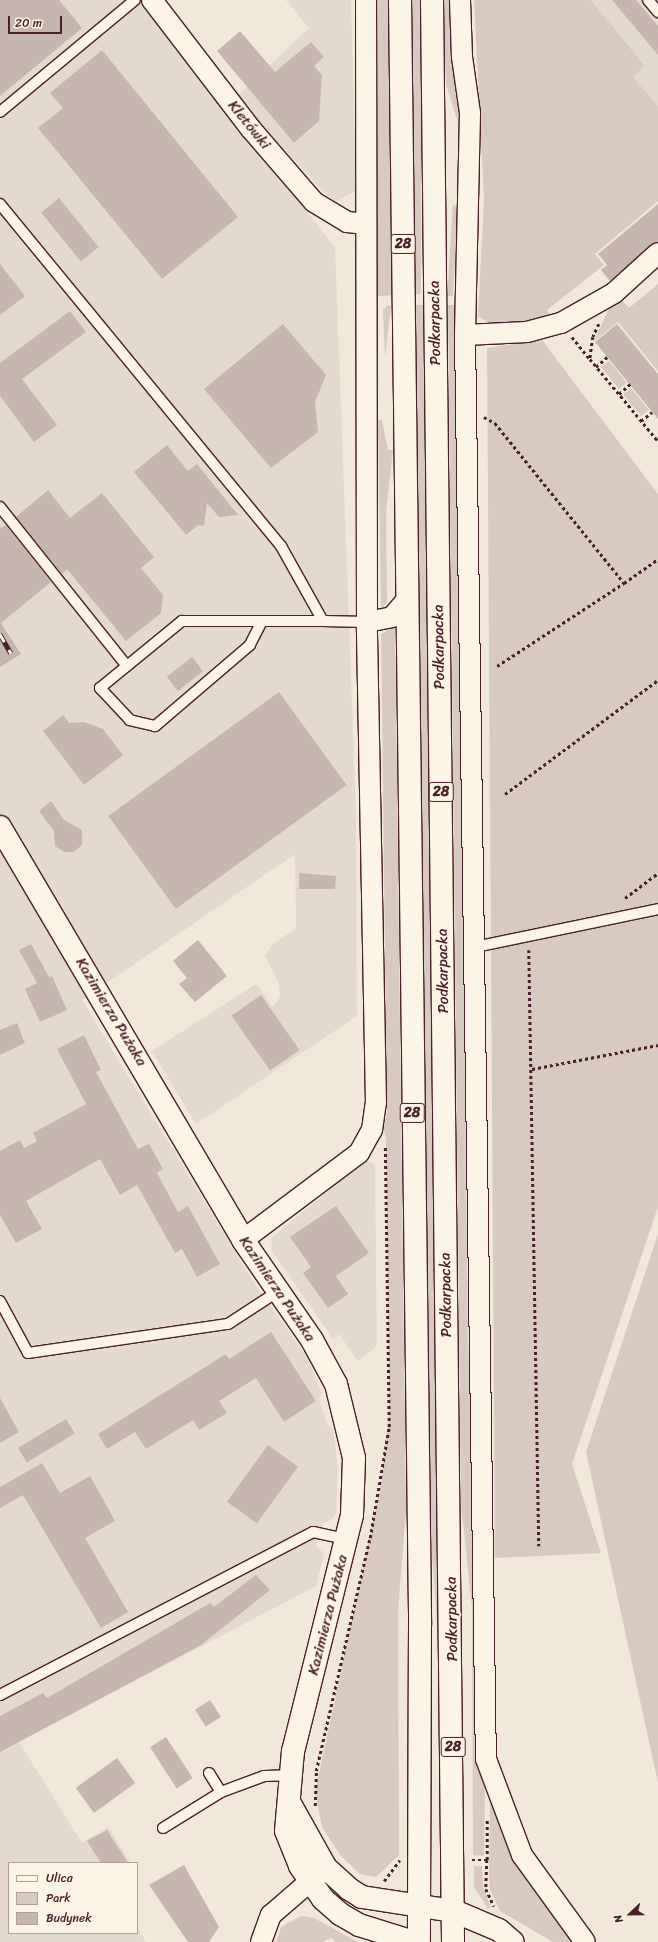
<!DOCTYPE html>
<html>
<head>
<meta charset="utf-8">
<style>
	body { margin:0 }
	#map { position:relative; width:658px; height:1942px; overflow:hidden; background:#f1e8da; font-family:Sriracha,sans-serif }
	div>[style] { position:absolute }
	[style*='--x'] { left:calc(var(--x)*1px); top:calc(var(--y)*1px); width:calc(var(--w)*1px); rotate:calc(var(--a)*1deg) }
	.built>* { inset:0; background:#e4d9cd }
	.green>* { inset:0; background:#d8cac0; transform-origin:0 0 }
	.building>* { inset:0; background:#c7b6af; transform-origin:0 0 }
	.path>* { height:2.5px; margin-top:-1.25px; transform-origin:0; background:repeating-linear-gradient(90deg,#4a1f2b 0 3px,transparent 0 6px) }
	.roads { filter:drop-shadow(1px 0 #4a1f2b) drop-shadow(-1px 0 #4a1f2b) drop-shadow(0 1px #4a1f2b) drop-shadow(0 -1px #4a1f2b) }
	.service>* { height:10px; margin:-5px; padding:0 5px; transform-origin:5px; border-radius:5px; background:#fcf5e5 }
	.minor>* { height:20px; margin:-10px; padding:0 10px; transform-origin:10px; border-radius:10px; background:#fcf5e5 }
	.tertiary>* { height:22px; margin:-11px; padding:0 11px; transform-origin:11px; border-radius:11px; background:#fcf5e5 }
	.primary>* { height:22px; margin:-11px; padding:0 11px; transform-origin:11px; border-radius:11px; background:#fcf5e5 }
	.rail>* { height:4.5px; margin-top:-2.25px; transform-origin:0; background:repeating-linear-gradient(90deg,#fcf5e5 0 9px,#4a1f2b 0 18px); box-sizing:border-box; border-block:1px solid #4a1f2b }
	span { translate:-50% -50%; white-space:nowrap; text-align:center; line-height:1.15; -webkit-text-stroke:3.5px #fcf5e5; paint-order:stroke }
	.shield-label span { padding:1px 3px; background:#fcf5e5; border:1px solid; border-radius:3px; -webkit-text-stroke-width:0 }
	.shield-label { font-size:14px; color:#4a1f2b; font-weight:700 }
	.street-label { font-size:15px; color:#4a1f2b }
	.legend { position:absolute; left:8px; top:1862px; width:130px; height:72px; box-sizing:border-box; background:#fcf5e5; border:1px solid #b59f9b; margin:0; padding:5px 7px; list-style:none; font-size:12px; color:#4a1f2b }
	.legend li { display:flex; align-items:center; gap:8px; height:20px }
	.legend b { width:20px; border:1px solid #b59f9b }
	.north { position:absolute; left:610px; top:1894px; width:40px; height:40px; -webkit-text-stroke:3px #fcf5e5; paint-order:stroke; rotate:248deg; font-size:11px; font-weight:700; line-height:16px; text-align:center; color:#4a1f2b }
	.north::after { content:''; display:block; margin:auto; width:14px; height:18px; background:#4a1f2b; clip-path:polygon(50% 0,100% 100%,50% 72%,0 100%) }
	.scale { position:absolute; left:8px; top:16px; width:54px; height:18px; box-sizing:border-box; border:2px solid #4a1f2b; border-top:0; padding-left:5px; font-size:12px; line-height:14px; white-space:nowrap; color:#4a1f2b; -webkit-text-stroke:3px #fcf5e5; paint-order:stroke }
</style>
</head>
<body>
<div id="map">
	<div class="built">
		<div style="clip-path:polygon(0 0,140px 0,335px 247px,356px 812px,357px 1016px,196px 1124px,152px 1051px,256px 984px,273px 1007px,280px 996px,278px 981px,265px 956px,271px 946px,296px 928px,295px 854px,82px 1000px,254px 1283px,307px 1357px,322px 1393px,319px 1399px,327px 1425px,333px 1428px,338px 1468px,336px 1513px,330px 1521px,322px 1523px,316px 1546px,324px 1553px,316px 1586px,19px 1742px,82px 1843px,108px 1827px,130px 1862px,9px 1863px,9px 1933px,137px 1933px,137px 1927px,146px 1942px,0 1942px)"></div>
		<div style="clip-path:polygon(286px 0,351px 0,356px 191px,336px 201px,323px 192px,237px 96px,309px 28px)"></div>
		<div style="clip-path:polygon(591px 0,658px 0,658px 106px,633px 77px,645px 66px)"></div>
		<div style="clip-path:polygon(366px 1160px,375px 1165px,377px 1346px,358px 1361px,339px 1334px,333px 1339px,272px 1251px,271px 1238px)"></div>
	</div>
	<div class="green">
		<div style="clip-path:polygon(374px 0,388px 0,392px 295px,384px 296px,376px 296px)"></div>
		<div style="left:411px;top:0;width:10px;height:294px"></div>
		<div style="clip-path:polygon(443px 0,453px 0,460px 129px,446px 84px)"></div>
		<div style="clip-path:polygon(474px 0,591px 0,645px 66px,633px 77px,658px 106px,658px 201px,595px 254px,604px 265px,547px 310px,552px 319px,542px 322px,490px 324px,478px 316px,484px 199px)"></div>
		<div style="clip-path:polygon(453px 204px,458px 208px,453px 296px,447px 296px)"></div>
		<div style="clip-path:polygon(658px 284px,658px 371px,618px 322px,594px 341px,611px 304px,619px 297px,629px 308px)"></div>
		<div style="clip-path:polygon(388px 305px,391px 306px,385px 357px,383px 310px)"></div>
		<div style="clip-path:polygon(415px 305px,424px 305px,441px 1620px,437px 1620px,427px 1492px)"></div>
		<div style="clip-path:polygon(448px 305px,456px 305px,468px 1341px,485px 1780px,484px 1856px,473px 1855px,472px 1608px,461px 1503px)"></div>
		<div style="clip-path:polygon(542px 340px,658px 494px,658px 1207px,572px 1464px,601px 1553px,495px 1558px,487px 348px)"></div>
		<div style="left:609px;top:361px;width:28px;height:10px;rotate:51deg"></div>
		<div style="left:631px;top:388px;width:28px;height:10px;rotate:51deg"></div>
		<div style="clip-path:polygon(378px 420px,382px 420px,388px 450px,393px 450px,386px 513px,387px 602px,381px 610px)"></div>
		<div style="clip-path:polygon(395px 626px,406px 1511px,398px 1611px,399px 1855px,376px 1877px,360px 1874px,340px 1855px,322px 1827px,315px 1792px,381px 1484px,389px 1413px,386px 1137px,383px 1128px,387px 1114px,381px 634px)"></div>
		<div style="clip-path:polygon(658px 1234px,658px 1783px,586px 1452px)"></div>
		<div style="clip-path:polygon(490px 1794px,525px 1876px,577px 1942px,553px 1942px,500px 1911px,490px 1890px,489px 1877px)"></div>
		<div style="clip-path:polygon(474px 1866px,482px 1866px,483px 1888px,491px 1907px,488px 1909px,474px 1887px)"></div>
		<div style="clip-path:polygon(301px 1916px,314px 1918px,358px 1942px,336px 1942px,331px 1938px,322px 1942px,276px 1942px,281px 1927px)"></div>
	</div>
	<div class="building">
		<div style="clip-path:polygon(0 0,59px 0,82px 28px,0 96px)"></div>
		<div style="clip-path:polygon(612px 0,636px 0,658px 26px,658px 55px)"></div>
		<div style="clip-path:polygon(240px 31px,275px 72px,311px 42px,324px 57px,314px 66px,322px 75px,319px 121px,294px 143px,217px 51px)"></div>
		<div style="clip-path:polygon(102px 50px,238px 217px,162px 279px,38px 128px,63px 108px,50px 93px)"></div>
		<div style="left:59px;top:198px;width:63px;height:23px;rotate:51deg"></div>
		<div style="clip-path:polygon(658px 204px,658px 242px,610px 281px,601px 270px,607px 265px,598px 254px)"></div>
		<div style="clip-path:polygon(0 264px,25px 296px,0 315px)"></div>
		<div style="clip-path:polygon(70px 311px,86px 332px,22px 379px,57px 425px,34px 442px,0 396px,0 363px)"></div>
		<div style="clip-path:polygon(283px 324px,326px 375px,315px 402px,318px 432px,271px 468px,204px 389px)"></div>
		<div style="clip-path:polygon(617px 324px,658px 374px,658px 419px,595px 342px)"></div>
		<div style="clip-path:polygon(167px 445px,188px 471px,197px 464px,238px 515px,219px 517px,207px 503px,204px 526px,198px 525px,186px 535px,134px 472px)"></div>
		<div style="clip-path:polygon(48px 490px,70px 518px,102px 493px,154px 557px,141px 568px,163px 595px,161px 613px,126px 641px,67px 569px,62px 574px,16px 517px)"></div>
		<div style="clip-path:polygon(6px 525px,51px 582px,1px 623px,21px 654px,0 667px,0 529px)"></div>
		<div style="left:192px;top:657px;width:18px;height:32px;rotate:52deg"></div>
		<div style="left:279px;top:692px;width:115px;height:211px;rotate:54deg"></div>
		<div style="clip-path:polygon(63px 715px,69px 723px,84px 722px,103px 729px,123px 755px,84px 785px,43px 731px)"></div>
		<div style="clip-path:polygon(51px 801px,64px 820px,82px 830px,82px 845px,74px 852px,64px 852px,55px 846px,54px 831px,39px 811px)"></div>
		<div style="clip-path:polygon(299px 873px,336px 876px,335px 889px,299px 889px)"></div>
		<div style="clip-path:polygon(198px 940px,227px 976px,195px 1002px,179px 984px,187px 978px,173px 961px)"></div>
		<div style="clip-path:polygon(31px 944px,49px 977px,52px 976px,67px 1010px,40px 1022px,25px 989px,37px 983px,19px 950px)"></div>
		<div style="left:261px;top:995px;width:67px;height:36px;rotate:55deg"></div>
		<div style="clip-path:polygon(17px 1023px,25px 1043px,0 1055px,0 1030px)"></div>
		<div style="clip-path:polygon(84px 1035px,101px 1070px,96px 1072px,138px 1149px,149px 1144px,163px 1169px,157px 1173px,178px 1212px,188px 1206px,220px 1264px,197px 1277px,182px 1249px,175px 1253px,137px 1185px,120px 1195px,100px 1159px,26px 1201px,42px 1229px,16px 1243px,0 1215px,0 1151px,20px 1140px,24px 1148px,37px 1141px,33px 1133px,86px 1104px,57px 1049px)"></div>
		<div style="clip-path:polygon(336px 1206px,369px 1253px,336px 1276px,348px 1294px,328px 1308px,303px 1273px,311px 1267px,290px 1237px)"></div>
		<div style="clip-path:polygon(271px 1332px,316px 1401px,284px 1422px,256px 1378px,219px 1401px,227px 1413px,199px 1430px,193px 1420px,146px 1449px,135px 1432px,107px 1449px,98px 1434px,226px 1354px,229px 1359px)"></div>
		<div style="clip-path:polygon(0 1398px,19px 1432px,0 1443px)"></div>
		<div style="left:66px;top:1419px;width:17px;height:56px;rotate:59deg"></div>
		<div style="left:268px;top:1445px;width:37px;height:70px;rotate:36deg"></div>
		<div style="clip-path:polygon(42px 1463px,60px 1493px,90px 1476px,115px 1521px,85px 1538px,128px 1612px,101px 1628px,23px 1495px,0 1508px,0 1487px)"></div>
		<div style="clip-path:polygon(256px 1575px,270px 1590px,201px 1645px,0 1752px,0 1716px,43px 1693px,47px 1698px,210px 1603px,214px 1607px)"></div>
		<div style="left:210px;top:1700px;width:20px;height:18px;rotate:57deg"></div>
		<div style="left:166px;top:1737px;width:49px;height:19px;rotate:57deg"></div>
		<div style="left:117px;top:1758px;width:31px;height:51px;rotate:54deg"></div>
		<div style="clip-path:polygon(107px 1830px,128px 1863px,101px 1863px,87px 1841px)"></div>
		<div style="clip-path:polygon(184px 1865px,219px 1927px,209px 1942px,188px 1942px,149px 1885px)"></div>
	</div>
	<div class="path">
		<div style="--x:599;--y:324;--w:14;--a:115"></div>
		<div style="--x:593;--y:337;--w:22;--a:98"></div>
		<div style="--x:590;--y:359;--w:107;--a:50.3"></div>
		<div style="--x:572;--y:337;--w:27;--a:51"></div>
		<div style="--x:596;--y:367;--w:15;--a:-42"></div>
		<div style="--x:619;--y:394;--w:15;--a:-42"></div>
		<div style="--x:484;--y:417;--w:13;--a:29"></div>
		<div style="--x:495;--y:423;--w:206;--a:51.1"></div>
		<div style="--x:624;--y:583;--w:42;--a:-35.2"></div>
		<div style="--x:641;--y:421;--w:14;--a:-39"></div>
		<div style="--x:497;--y:666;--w:152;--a:-33.2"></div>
		<div style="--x:505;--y:794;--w:191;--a:-36.7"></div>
		<div style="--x:625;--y:898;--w:41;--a:-37.1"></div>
		<div style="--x:529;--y:950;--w:596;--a:89.04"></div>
		<div style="--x:532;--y:1069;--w:128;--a:-10.8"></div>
		<div style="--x:315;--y:1806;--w:35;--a:-88"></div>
		<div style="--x:316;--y:1771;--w:239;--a:-77"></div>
		<div style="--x:370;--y:1538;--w:113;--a:-80.3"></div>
		<div style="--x:389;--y:1427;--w:281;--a:-90.8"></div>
		<div style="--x:472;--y:1860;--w:15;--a:0"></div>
		<div style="--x:487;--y:1860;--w:29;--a:92"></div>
		<div style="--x:486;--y:1889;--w:19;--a:65"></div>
		<div style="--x:487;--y:1860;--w:40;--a:-90"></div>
		<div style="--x:384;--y:1881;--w:26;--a:-53"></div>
	</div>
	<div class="roads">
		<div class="service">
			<div style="--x:648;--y:0;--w:16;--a:50"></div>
			<div style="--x:0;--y:112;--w:175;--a:-39.7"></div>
			<div style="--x:0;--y:204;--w:443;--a:50.6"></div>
			<div style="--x:281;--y:546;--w:86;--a:60.8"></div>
			<div style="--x:323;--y:621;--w:44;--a:1.3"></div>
			<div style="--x:0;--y:507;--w:203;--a:51.4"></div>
			<div style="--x:261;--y:623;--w:25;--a:117"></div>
			<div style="--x:250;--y:645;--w:125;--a:139.5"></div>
			<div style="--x:155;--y:726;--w:26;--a:-167"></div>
			<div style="--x:130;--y:720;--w:44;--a:-133.2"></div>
			<div style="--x:100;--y:688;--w:106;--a:-39.3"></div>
			<div style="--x:182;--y:621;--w:141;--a:0"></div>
			<div style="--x:475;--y:947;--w:187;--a:-11.7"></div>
			<div style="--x:0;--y:1301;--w:59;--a:61.7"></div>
			<div style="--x:28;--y:1353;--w:202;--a:-8.3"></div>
			<div style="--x:228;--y:1324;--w:59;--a:-33.1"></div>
			<div style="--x:0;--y:1695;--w:353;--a:-27.5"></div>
			<div style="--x:313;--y:1532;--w:35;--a:12"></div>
			<div style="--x:209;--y:1773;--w:22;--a:58"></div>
			<div style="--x:163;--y:1828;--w:68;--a:-31.8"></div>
			<div style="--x:221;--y:1792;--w:46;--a:-20.4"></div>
			<div style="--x:264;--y:1776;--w:24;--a:-2"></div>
		</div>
		<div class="minor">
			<div style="--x:152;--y:0;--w:163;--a:52.5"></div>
			<div style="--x:251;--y:129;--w:96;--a:49.2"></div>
			<div style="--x:314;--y:202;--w:39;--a:31"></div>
			<div style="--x:347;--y:222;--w:19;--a:6"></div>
			<div style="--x:460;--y:0;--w:57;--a:88"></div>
			<div style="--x:462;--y:57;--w:57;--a:81.9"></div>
			<div style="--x:470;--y:113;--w:222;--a:91.3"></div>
			<div style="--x:465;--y:335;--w:1424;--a:89.16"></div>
			<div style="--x:486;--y:1759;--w:103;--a:69.4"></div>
			<div style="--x:522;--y:1855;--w:107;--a:54.1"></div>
			<div style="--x:465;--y:335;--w:62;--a:-2.8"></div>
			<div style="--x:527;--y:332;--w:35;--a:-15"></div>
			<div style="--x:561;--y:323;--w:61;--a:-29.5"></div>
			<div style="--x:614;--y:293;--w:59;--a:-42.3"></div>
			<div style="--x:367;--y:622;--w:25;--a:-11"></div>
			<div style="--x:392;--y:617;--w:21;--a:-49"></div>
			<div style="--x:243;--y:1240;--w:145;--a:-36.9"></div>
			<div style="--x:359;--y:1153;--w:26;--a:-61"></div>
			<div style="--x:372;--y:1130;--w:27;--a:-82"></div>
			<div style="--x:376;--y:1103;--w:481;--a:-91.1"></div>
			<div style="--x:367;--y:622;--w:622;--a:-90.09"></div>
			<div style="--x:261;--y:1942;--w:29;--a:-70"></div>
			<div style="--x:271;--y:1915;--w:69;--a:-40.9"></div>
		</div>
		<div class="tertiary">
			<div style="--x:0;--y:827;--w:479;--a:59.5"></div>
			<div style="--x:243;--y:1240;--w:121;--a:55.4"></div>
			<div style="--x:312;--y:1340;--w:50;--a:61.4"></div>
			<div style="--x:336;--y:1384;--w:76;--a:76.3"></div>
			<div style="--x:354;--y:1458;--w:57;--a:92"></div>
			<div style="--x:352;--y:1515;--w:243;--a:104"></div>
			<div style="--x:293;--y:1751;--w:80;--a:95"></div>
			<div style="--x:286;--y:1831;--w:38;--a:68"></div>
			<div style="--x:300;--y:1866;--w:40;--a:55.1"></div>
			<div style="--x:323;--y:1899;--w:23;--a:41"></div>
			<div style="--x:340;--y:1914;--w:22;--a:30"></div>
			<div style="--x:359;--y:1925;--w:58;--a:17.2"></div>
			<div style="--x:289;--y:1802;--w:76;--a:60.7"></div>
			<div style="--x:326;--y:1868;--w:31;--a:42"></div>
			<div style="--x:349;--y:1889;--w:15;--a:32"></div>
			<div style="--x:362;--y:1897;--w:93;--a:8.7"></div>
			<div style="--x:454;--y:1911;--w:49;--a:22.9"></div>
			<div style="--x:499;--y:1930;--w:18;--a:41"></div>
		</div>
		<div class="primary">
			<div style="--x:400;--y:0;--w:1625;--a:89.29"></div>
			<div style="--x:420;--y:1625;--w:317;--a:90.2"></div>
			<div style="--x:432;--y:0;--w:1942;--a:89.38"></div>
		</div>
	</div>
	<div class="rail">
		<div style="--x:0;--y:634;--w:22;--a:60"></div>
	</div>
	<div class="shield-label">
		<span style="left:403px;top:244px">28</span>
		<span style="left:441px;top:792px">28</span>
		<span style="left:412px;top:1113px">28</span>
		<span style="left:453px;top:1747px">28</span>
	</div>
	<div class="street-label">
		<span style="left:249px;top:125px;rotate:51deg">Kletówki</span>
		<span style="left:435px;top:323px;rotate:-91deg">Podkarpacka</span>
		<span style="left:439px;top:647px;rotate:-91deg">Podkarpacka</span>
		<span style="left:443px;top:971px;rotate:-91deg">Podkarpacka</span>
		<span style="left:111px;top:1012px;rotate:59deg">Kazimierza Pużaka</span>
		<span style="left:277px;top:1289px;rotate:56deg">Kazimierza Pużaka</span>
		<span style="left:446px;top:1295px;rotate:-91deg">Podkarpacka</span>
		<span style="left:328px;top:1615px;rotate:-76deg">Kazimierza Pużaka</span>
		<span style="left:452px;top:1619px;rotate:-91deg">Podkarpacka</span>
	</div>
	<ul class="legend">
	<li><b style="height:5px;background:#fcf5e5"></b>Ulica</li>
	<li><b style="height:11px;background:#d8cac0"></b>Park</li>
	<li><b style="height:11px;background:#c7b6af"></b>Budynek</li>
	</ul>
	<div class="north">N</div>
	<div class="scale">20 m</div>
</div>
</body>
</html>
